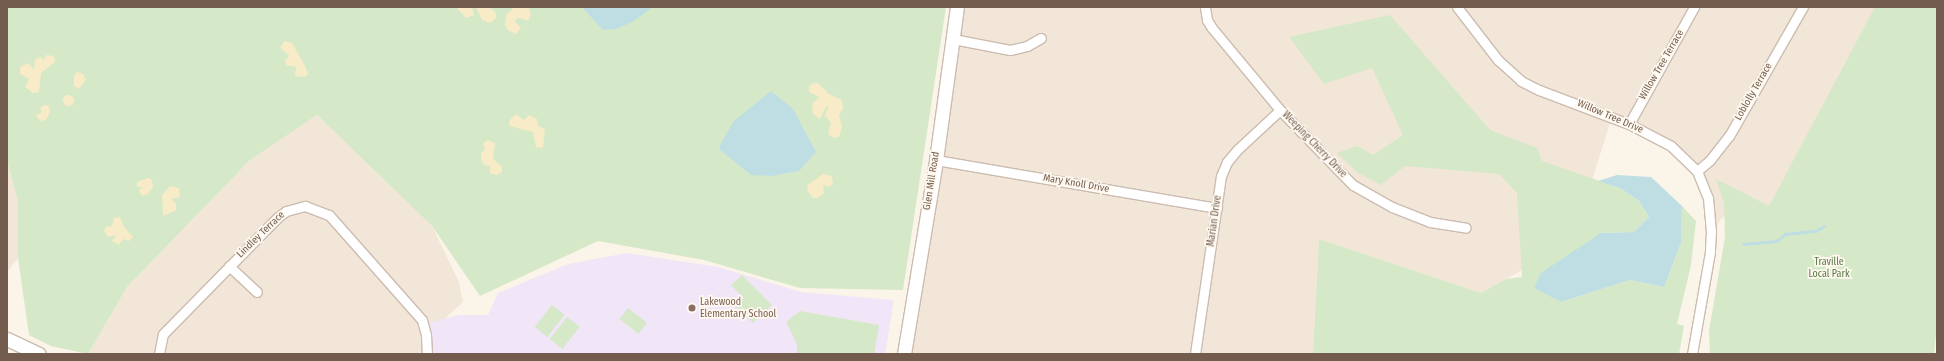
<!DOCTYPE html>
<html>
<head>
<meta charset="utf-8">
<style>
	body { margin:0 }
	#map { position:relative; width:1944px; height:361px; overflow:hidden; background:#fbf4e9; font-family:"Fira Sans Condensed",sans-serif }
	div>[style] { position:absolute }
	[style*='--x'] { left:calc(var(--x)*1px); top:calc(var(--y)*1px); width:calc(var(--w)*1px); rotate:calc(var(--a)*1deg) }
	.residential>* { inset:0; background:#f2e6d8 }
	.education>* { inset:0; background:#f1e6f7 }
	.green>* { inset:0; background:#d5e8c8; transform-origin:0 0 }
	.sand>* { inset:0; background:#f7ecc7 }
	.round { border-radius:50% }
	.water>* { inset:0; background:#bfdee3 }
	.stream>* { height:2.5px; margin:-1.25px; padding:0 1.25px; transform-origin:1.25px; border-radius:1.25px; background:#bfdee3 }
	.roads { filter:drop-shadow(1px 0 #ccbcb0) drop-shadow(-1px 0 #ccbcb0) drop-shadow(0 1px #ccbcb0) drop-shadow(0 -1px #ccbcb0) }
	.minor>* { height:9px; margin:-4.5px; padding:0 4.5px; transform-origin:4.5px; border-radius:4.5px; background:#fff }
	.secondary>* { height:13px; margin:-6.5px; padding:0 6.5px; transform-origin:6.5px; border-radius:6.5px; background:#fff }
	.dots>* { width:11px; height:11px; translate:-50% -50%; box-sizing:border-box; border:2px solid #fef8ef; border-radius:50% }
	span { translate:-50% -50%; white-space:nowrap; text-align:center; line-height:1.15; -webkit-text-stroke:3.5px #fef8ef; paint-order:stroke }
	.street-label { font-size:10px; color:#735c4e }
	.park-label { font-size:10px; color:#567847 }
	.education-label { font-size:10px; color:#785e54 }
	.left { translate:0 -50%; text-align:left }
	.frame { position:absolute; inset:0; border:8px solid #735c4e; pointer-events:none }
</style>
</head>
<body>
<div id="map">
	<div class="residential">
		<div style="clip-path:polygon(957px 7px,1878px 7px,1769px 206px,1725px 215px,1711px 231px,1708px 198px,1683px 157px,1612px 117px,1591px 183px,1531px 265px,1481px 293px,1319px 239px,1313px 354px,904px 354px)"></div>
		<div style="clip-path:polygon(317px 115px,432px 226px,459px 282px,463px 302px,427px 335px,427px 354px,88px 354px,127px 287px,157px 256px,249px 161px)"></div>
		<div style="clip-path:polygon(7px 161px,18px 201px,18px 258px,7px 272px)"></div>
	</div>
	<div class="education">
		<div style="clip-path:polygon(627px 253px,718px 267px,801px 292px,894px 300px,885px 354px,432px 354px,430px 323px,458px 315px,488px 315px,498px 293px,568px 264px)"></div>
	</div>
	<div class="green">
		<div style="clip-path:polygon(7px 7px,946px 7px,903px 290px,800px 288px,704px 260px,598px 241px,480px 296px,432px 226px,317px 115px,249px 161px,127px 287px,88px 354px,51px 346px,29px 335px,18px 258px,18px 201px,7px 161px)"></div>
		<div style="clip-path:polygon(1875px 7px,1937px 7px,1937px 325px,1934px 354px,1710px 354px,1709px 331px,1725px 237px,1724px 203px,1716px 179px,1769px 206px)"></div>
		<div style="clip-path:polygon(1390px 15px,1490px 130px,1537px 148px,1542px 161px,1620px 188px,1639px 201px,1649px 217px,1634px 232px,1601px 233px,1561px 302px,1630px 280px,1664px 287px,1681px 243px,1682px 206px,1696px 221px,1691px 265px,1677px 324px,1684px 326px,1679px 354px,1313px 354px,1319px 239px,1481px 293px,1506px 279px,1522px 277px,1517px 193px,1499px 174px,1405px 166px,1381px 185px,1358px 173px,1337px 153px,1357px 146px,1373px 155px,1403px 135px,1372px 68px,1324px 84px,1289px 37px)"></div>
		<div style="clip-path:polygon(742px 275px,772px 305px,753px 323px,736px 306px,744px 298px,731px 285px)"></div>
		<div style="left:552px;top:305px;width:16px;height:28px;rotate:38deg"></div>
		<div style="left:628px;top:308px;width:24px;height:14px;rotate:38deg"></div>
		<div style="clip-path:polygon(800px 311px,879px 325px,874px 354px,797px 354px,797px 344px,786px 322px)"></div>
		<div style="left:567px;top:317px;width:16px;height:28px;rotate:38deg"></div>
	</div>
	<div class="sand">
		<div style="clip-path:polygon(456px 7px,472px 7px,474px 15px,466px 18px)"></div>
		<div style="clip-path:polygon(476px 7px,489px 7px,496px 13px,496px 18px,490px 23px,482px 20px)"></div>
		<div style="clip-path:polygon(514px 7px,528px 7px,531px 14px,528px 21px,520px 18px,516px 19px,515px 22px,521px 28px,516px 34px,508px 30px,505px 25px,506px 15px)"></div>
		<div style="clip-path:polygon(285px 41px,292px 43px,305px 66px,308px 74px,305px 77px,295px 76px,296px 67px,286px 65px,285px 60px,289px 56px,280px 47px)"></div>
		<div style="clip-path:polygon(46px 55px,54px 56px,55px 62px,41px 73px,39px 92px,33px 93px,25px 87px,29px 79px,20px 74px,20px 67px,28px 63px,34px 70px,35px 59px,41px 57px,44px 61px)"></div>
		<div style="clip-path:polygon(77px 72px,83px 74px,86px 80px,79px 89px,74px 86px,74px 76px)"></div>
		<div style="clip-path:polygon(813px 83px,818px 83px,829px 94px,842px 100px,843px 109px,839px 115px,842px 127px,839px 137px,834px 138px,828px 134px,831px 122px,825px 116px,829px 106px,826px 107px,820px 119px,813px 114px,812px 104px,819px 97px,809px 92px,809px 87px)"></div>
		<div class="round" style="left:62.5px;top:94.5px;width:11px;height:11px"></div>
		<div style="clip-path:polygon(44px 105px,49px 106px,50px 112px,46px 120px,40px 121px,36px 115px,42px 112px,40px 108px)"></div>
		<div style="clip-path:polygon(516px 114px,524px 120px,529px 115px,537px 119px,538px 126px,545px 129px,543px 148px,536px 147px,533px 132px,510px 126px,509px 121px)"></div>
		<div style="clip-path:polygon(487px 140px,495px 143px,493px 158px,502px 167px,502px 172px,497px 175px,490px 173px,490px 166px,484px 165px,481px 160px,481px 153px,485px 150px,483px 144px)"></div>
		<div style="clip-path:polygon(823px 174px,832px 176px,833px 184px,829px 187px,823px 185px,824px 193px,818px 198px,813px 198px,807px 190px,808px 185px)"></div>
		<div style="clip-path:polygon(148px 178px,152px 180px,153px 187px,148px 194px,142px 196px,139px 191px,142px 187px,137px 187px,137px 182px)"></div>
		<div style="clip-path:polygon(170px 186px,179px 188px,180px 197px,171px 199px,176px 203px,176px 210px,163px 216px,162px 195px)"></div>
		<div style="clip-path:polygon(120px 217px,124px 227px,133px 237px,129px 241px,123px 239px,119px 245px,112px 241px,116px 235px,108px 237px,104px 231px,106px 227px,112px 226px,114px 218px)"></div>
	</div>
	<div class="water">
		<div style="clip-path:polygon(582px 7px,653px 7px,632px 22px,616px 29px,603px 30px)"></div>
		<div style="clip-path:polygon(771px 91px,793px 109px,816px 152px,799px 171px,771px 176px,751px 175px,720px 150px,720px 145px,734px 121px)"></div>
		<div style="clip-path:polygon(1617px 175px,1651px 177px,1682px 206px,1681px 243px,1664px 287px,1630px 280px,1561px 302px,1534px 288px,1541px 273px,1601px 233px,1634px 232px,1649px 217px,1639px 201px,1620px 188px,1598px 181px)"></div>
	</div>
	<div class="stream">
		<div style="--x:1743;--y:244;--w:34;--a:-5"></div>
		<div style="--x:1777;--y:241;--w:11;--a:-41"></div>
		<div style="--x:1785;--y:234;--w:31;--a:-6"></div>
		<div style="--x:1816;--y:231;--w:9;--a:-32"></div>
	</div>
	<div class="roads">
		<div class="minor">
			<div style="--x:1205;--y:7;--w:13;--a:81"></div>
			<div style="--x:1207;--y:20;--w:9;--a:58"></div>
			<div style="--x:1212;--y:28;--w:107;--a:50.3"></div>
			<div style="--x:1280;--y:110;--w:105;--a:45.8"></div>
			<div style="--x:1353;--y:185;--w:45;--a:29.4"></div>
			<div style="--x:1392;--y:207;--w:41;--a:21.5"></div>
			<div style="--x:1430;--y:222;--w:36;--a:9"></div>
			<div style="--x:1457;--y:7;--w:67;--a:52.3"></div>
			<div style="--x:1498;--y:60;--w:31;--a:42"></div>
			<div style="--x:1521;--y:81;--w:20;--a:27"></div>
			<div style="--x:1539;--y:90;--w:96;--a:20.7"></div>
			<div style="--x:1629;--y:124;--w:47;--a:27.6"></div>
			<div style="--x:1671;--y:146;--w:36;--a:44"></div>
			<div style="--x:1697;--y:171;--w:29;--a:68"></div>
			<div style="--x:1708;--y:198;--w:33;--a:85"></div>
			<div style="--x:1711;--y:231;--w:21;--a:93"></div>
			<div style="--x:1710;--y:252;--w:104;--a:100"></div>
			<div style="--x:953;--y:39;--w:58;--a:10.9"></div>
			<div style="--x:1010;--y:50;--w:17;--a:-13"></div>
			<div style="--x:1027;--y:46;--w:16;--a:-30"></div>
			<div style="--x:1629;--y:124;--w:134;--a:-60.9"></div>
			<div style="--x:936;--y:160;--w:285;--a:9.7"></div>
			<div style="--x:1697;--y:171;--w:17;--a:-40"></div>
			<div style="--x:1710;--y:160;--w:31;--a:-52"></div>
			<div style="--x:1729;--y:136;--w:149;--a:-60.2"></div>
			<div style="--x:229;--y:266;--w:38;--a:43"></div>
			<div style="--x:159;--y:354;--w:20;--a:-79"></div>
			<div style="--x:163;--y:334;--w:163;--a:-45.5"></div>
			<div style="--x:277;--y:218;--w:11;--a:-38"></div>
			<div style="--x:286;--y:211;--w:20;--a:-15"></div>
			<div style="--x:305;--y:206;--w:26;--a:21"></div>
			<div style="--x:329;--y:215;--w:140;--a:48.5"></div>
			<div style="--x:422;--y:320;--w:16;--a:75"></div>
			<div style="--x:426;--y:335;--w:19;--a:87"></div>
			<div style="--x:1195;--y:354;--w:180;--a:-81.7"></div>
			<div style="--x:1221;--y:176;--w:15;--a:-67"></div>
			<div style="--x:1227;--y:162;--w:17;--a:-50"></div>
			<div style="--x:1238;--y:149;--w:57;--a:-42.9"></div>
		</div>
		<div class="secondary">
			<div style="--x:7;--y:339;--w:35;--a:25"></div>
			<div style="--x:904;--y:354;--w:197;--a:-80.6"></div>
			<div style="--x:936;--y:160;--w:154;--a:-82.2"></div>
		</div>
	</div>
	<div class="dots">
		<div style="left:692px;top:308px;background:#8d6e63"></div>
	</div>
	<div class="street-label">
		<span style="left:1662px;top:65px;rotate:-60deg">Willow Tree Terrace</span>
		<span style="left:1754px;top:92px;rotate:-60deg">Loblolly Terrace</span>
		<span style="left:1610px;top:117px;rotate:23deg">Willow Tree Drive</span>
		<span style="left:1314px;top:145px;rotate:46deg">Weeping Cherry Drive</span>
		<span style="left:932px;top:181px;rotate:-81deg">Glen Mill Road</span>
		<span style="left:1076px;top:184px;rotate:10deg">Mary Knoll Drive</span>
		<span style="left:1215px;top:221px;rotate:-82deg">Marian Drive</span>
		<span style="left:261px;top:235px;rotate:-44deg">Lindley Terrace</span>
	</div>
	<div class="park-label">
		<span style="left:1829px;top:268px">Traville<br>Local Park</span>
	</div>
	<div class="education-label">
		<span class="left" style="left:700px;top:308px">Lakewood<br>Elementary School</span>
	</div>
	<div class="frame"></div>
</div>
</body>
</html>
